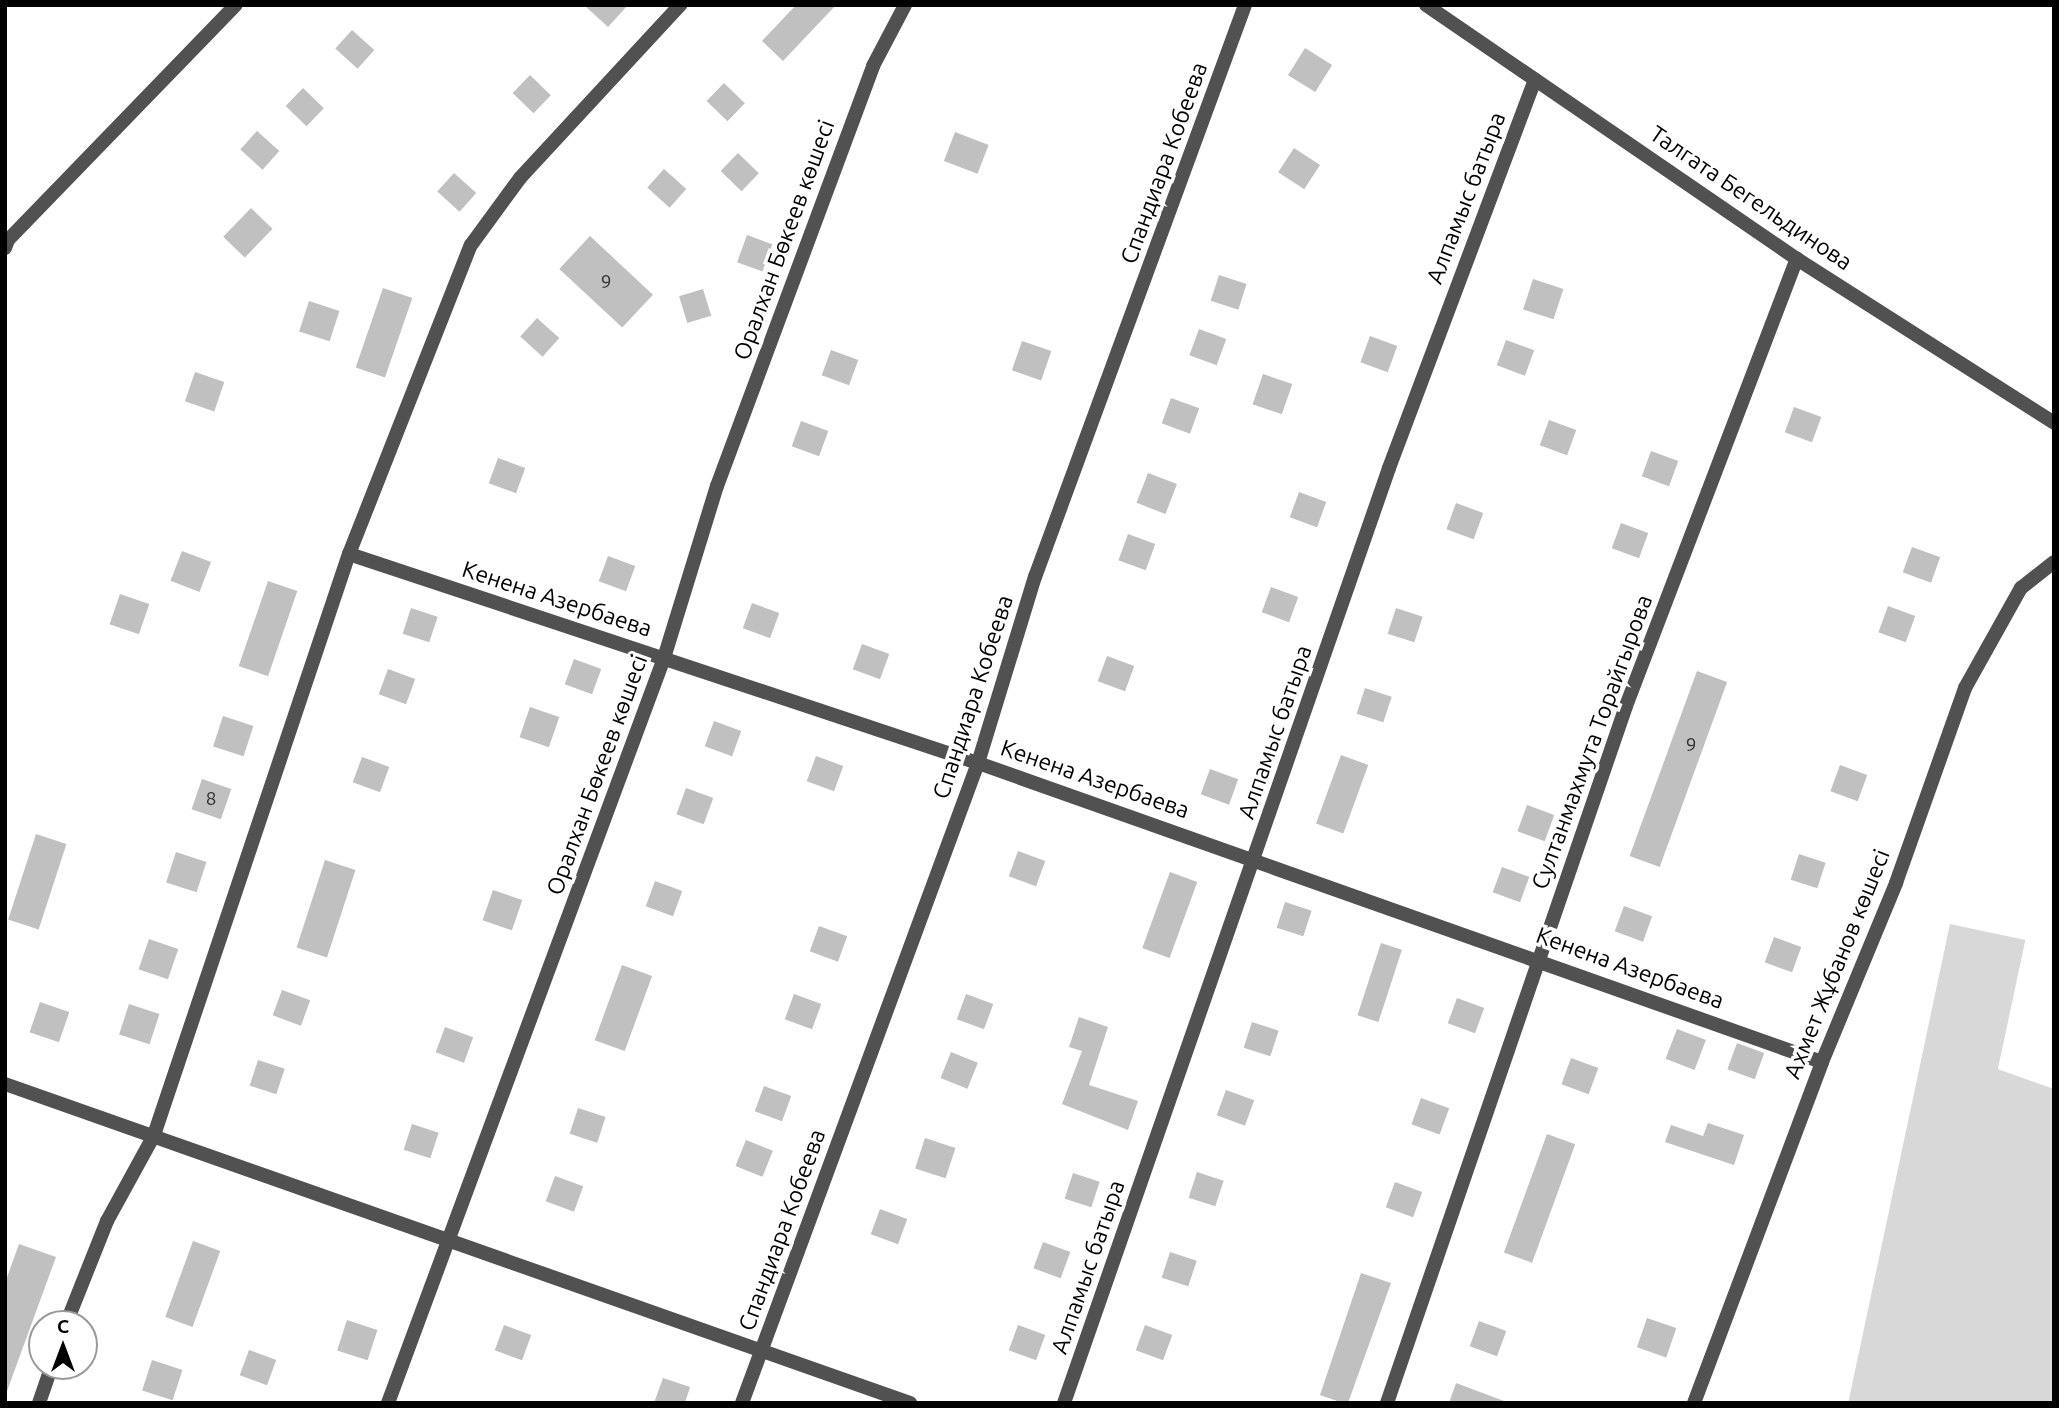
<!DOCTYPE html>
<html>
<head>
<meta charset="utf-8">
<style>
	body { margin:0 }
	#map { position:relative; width:2059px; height:1408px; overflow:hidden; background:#fff; font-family:Ubuntu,sans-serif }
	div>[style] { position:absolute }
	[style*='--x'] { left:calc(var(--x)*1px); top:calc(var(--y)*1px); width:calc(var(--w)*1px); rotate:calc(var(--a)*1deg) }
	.green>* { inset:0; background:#d8d8d8; transform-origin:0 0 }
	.building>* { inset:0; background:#c0c0c0; transform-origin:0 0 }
	.minor>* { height:14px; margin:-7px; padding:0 7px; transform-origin:7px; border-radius:7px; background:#515151 }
	.tertiary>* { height:14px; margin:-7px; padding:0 7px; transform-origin:7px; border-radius:7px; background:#515151 }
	span { translate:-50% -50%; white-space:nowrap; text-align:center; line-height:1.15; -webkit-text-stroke:7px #fff; paint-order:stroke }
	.number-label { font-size:19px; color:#303030 }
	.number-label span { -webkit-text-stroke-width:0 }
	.street-label { font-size:23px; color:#000 }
	.frame { position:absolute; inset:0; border:7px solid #000; pointer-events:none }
	.north { position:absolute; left:28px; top:1310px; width:70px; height:70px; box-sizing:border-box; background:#fff; border:2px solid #999; border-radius:50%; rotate:0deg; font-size:19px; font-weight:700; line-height:28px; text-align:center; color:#000 }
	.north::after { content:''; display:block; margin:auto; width:24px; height:32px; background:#000; clip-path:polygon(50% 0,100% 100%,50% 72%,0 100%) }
</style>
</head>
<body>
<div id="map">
	<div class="green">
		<div style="left:1950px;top:924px;width:77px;height:511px;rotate:12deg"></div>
		<div style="clip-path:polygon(1986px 1065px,2054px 1089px,2054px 1403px,1860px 1403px)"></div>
	</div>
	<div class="building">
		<div style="clip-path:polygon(584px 5px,628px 5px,608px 27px)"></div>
		<div style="clip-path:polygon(796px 5px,836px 5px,783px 61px,762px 41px)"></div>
		<div style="left:352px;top:30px;width:30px;height:25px;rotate:42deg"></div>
		<div style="left:1305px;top:48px;width:32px;height:32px;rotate:32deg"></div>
		<div style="left:530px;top:75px;width:29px;height:25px;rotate:44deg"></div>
		<div style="left:724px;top:83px;width:29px;height:25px;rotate:44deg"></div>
		<div style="left:303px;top:88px;width:29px;height:25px;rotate:44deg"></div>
		<div style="left:257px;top:131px;width:30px;height:25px;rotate:42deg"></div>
		<div style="left:955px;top:132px;width:36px;height:31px;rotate:21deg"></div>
		<div style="left:1294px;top:148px;width:31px;height:29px;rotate:33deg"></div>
		<div style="left:738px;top:153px;width:29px;height:25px;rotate:44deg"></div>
		<div style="left:664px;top:169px;width:30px;height:25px;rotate:42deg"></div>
		<div style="left:454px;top:173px;width:30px;height:25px;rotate:42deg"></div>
		<div style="left:251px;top:208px;width:30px;height:40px;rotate:44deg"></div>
		<div style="left:747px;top:235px;width:27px;height:29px;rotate:20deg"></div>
		<div style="left:590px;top:236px;width:86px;height:45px;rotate:43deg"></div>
		<div style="left:1219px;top:275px;width:29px;height:27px;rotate:18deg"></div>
		<div style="left:1533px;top:279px;width:32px;height:32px;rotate:18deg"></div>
		<div style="left:383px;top:288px;width:31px;height:84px;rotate:19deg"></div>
		<div style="left:703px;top:289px;width:28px;height:25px;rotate:73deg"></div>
		<div style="left:309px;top:301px;width:32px;height:32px;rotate:18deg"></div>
		<div style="left:537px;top:318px;width:30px;height:25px;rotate:42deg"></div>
		<div style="left:1199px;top:329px;width:29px;height:28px;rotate:20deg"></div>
		<div style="left:1370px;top:336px;width:29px;height:28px;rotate:20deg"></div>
		<div style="left:1506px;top:340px;width:30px;height:27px;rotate:20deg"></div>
		<div style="left:1022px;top:341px;width:31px;height:31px;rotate:19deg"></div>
		<div style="left:831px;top:350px;width:29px;height:27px;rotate:20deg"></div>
		<div style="left:195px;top:372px;width:31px;height:31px;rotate:19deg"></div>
		<div style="left:1263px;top:374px;width:31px;height:32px;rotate:19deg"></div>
		<div style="left:1171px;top:398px;width:30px;height:27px;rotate:20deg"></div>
		<div style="left:1794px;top:407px;width:29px;height:27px;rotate:20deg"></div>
		<div style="left:1549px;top:420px;width:29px;height:27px;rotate:20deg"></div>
		<div style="left:801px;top:421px;width:29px;height:27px;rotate:20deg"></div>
		<div style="left:1651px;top:451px;width:29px;height:27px;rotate:20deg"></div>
		<div style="left:498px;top:458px;width:29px;height:27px;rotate:20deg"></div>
		<div style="left:1148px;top:473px;width:31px;height:32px;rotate:21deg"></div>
		<div style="left:1299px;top:492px;width:29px;height:27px;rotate:20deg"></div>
		<div style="left:1456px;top:503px;width:29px;height:28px;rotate:20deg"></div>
		<div style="left:1621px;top:523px;width:29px;height:27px;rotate:20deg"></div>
		<div style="left:1128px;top:534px;width:29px;height:28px;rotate:20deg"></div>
		<div style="left:1912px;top:547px;width:30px;height:27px;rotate:20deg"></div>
		<div style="left:182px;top:551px;width:31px;height:32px;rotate:21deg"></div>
		<div style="left:608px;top:556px;width:29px;height:27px;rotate:20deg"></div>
		<div style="left:268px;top:581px;width:31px;height:90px;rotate:19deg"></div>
		<div style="left:1271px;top:587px;width:29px;height:27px;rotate:20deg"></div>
		<div style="left:120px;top:594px;width:31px;height:32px;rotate:19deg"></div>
		<div style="left:752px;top:603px;width:29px;height:27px;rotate:20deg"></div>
		<div style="left:1888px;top:606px;width:29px;height:28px;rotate:20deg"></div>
		<div style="left:411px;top:608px;width:28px;height:27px;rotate:18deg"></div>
		<div style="left:1396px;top:608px;width:28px;height:27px;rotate:18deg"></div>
		<div style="left:862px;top:644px;width:29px;height:27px;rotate:20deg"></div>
		<div style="left:1107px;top:656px;width:29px;height:27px;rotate:20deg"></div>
		<div style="left:574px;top:659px;width:29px;height:27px;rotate:20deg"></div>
		<div style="left:388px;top:669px;width:29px;height:27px;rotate:20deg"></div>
		<div style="left:1697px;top:671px;width:32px;height:197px;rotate:20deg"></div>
		<div style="left:1365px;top:688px;width:28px;height:27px;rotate:18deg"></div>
		<div style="left:530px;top:707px;width:31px;height:32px;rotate:19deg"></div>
		<div style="left:223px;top:716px;width:32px;height:32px;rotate:18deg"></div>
		<div style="left:714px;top:721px;width:29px;height:27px;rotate:20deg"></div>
		<div style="left:1341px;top:755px;width:29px;height:73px;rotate:20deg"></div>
		<div style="left:816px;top:756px;width:29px;height:27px;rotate:20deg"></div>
		<div style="left:362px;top:757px;width:29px;height:27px;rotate:20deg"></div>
		<div style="left:1840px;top:765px;width:29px;height:28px;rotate:20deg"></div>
		<div style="left:1210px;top:769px;width:30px;height:27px;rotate:20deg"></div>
		<div style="left:202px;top:779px;width:31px;height:32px;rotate:19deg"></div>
		<div style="left:686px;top:788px;width:29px;height:28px;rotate:20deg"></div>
		<div style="left:1527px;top:805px;width:29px;height:28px;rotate:20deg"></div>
		<div style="left:36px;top:834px;width:32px;height:90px;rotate:18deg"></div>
		<div style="left:1018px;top:851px;width:29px;height:27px;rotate:20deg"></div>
		<div style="left:176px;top:852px;width:32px;height:32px;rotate:18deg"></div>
		<div style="left:1799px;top:854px;width:28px;height:27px;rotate:18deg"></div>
		<div style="left:325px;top:860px;width:32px;height:92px;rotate:18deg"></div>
		<div style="left:1502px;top:867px;width:29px;height:27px;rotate:20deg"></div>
		<div style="left:1170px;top:872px;width:29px;height:81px;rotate:20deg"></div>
		<div style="left:655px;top:881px;width:29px;height:27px;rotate:20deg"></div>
		<div style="left:493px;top:890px;width:31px;height:32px;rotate:19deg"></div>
		<div style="left:1285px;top:902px;width:28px;height:27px;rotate:18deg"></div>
		<div style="left:1624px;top:906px;width:30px;height:27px;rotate:20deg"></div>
		<div style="left:819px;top:926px;width:30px;height:27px;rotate:20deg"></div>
		<div style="left:1774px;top:937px;width:29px;height:27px;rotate:20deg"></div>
		<div style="left:149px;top:939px;width:31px;height:32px;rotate:19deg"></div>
		<div style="left:1381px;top:943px;width:22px;height:76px;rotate:18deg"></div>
		<div style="left:622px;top:965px;width:32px;height:80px;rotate:20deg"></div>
		<div style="left:282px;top:990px;width:30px;height:27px;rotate:20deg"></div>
		<div style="left:794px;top:994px;width:29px;height:27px;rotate:20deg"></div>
		<div style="left:966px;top:994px;width:29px;height:27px;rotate:20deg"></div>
		<div style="left:1457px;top:998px;width:29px;height:27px;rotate:20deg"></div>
		<div style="left:40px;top:1002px;width:31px;height:32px;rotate:19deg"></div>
		<div style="left:129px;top:1004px;width:32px;height:32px;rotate:18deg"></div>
		<div style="clip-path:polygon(1079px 1017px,1108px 1027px,1089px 1085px,1138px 1101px,1128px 1130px,1062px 1104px,1082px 1051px,1069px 1047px)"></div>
		<div style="left:1252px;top:1022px;width:28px;height:27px;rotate:18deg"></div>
		<div style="left:445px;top:1027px;width:30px;height:27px;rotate:20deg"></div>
		<div style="left:1677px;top:1029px;width:31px;height:32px;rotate:21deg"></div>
		<div style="left:1737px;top:1043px;width:29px;height:28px;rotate:20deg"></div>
		<div style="left:951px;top:1052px;width:29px;height:28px;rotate:22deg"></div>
		<div style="left:1571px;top:1058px;width:29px;height:28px;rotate:20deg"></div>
		<div style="left:258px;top:1060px;width:28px;height:27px;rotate:18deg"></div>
		<div style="left:764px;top:1086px;width:29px;height:27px;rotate:20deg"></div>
		<div style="left:1226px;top:1090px;width:30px;height:27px;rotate:20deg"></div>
		<div style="left:1421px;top:1098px;width:30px;height:28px;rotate:20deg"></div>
		<div style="left:578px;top:1108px;width:29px;height:27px;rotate:18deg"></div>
		<div style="clip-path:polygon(1708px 1123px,1744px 1135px,1734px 1165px,1665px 1142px,1671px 1125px,1703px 1136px)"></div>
		<div style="left:412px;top:1124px;width:28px;height:27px;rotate:18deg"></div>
		<div style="left:1547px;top:1134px;width:30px;height:126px;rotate:20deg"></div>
		<div style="left:925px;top:1138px;width:32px;height:32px;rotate:18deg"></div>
		<div style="left:746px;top:1140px;width:29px;height:28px;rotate:22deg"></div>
		<div style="left:1197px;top:1172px;width:28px;height:27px;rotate:18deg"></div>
		<div style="left:1073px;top:1173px;width:28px;height:27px;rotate:18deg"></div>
		<div style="left:555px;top:1176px;width:30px;height:27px;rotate:20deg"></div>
		<div style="left:1395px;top:1182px;width:29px;height:27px;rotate:20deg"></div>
		<div style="left:880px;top:1209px;width:29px;height:27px;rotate:20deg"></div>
		<div style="left:193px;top:1241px;width:29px;height:81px;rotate:20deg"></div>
		<div style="left:1043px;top:1242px;width:29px;height:28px;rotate:20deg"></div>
		<div style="clip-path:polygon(19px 1244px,56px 1257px,7px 1391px,5px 1283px)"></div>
		<div style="left:1170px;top:1252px;width:28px;height:27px;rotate:18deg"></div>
		<div style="clip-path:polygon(1361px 1273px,1391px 1283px,1348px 1403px,1343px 1403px,1320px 1395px)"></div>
		<div style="left:1647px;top:1318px;width:31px;height:31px;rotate:19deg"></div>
		<div style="left:347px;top:1320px;width:32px;height:32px;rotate:18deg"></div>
		<div style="left:1479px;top:1321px;width:29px;height:27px;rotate:20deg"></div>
		<div style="left:504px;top:1325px;width:29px;height:27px;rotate:20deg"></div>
		<div style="left:1018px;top:1325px;width:29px;height:27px;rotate:20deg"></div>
		<div style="left:1145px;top:1325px;width:29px;height:27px;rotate:20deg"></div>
		<div style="left:249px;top:1350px;width:29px;height:27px;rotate:20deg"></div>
		<div style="left:152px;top:1360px;width:32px;height:32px;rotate:18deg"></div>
		<div style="clip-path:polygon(663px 1378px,690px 1387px,685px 1403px,654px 1403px)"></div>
		<div style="clip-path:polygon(1456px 1383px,1504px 1401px,1504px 1403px,1449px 1403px)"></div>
	</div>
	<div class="minor">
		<div style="--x:349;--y:554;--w:663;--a:18.38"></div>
		<div style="--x:978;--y:763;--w:895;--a:19.51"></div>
		<div style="--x:5;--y:1084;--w:960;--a:19.42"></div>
		<div style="--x:66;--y:1324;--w:111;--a:-68.3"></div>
		<div style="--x:107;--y:1221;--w:98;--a:-61.3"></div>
		<div style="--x:154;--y:1135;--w:613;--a:-71.45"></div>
		<div style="--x:349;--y:554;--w:332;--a:-68.5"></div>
		<div style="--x:471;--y:245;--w:83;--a:-53.8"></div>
		<div style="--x:520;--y:178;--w:236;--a:-47.2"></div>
		<div style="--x:39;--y:1403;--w:39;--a:-71"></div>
		<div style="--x:388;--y:1403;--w:794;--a:-69.67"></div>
		<div style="--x:664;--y:658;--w:180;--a:-72.9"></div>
		<div style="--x:717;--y:486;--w:448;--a:-69.6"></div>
		<div style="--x:873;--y:66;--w:69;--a:-62.3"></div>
		<div style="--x:742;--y:1403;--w:682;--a:-69.76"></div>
		<div style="--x:978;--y:763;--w:195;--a:-73"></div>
		<div style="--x:1035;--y:577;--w:609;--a:-69.84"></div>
		<div style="--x:1064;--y:1403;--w:990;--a:-70.83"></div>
		<div style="--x:1389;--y:468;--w:415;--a:-69.4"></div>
		<div style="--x:1387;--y:1403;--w:737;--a:-71.07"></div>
		<div style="--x:1626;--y:706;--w:479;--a:-69.1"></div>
		<div style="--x:1694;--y:1403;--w:364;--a:-69.4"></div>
		<div style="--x:1822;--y:1062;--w:194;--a:-67.5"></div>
		<div style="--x:1896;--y:883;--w:207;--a:-70.5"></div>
		<div style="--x:1965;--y:688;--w:115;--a:-60.8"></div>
		<div style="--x:2021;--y:588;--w:42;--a:-38.2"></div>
	</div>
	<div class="tertiary">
		<div style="--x:1426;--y:5;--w:450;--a:34.4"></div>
		<div style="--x:1797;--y:259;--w:305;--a:32.5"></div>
		<div style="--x:5;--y:248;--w:9;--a:-69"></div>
		<div style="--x:8;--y:240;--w:327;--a:-45.9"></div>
	</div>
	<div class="number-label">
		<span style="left:606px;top:282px">9</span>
		<span style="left:1691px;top:745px">9</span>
		<span style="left:211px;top:799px">8</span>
	</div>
	<div class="street-label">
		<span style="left:1164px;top:163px;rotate:-70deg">Спандиара Кобеева</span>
		<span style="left:1466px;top:198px;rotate:-69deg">Алпамыс батыра</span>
		<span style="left:1751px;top:198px;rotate:34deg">Талгата Бегельдинова</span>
		<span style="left:784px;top:240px;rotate:-70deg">Оралхан Бөкеев көшесі</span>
		<span style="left:557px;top:599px;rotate:18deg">Кенена Азербаева</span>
		<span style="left:973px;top:697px;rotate:-72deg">Спандиара Кобеева</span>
		<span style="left:1275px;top:732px;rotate:-71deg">Алпамыс батыра</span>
		<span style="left:1592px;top:742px;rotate:-70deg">Султанмахмута Торайгырова</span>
		<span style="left:597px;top:775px;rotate:-70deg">Оралхан Бөкеев көшесі</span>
		<span style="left:1095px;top:779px;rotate:19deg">Кенена Азербаева</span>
		<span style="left:1837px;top:964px;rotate:-68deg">Ахмет Жұбанов көшесі</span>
		<span style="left:1630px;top:968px;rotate:20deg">Кенена Азербаева</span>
		<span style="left:782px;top:1230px;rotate:-70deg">Спандиара Кобеева</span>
		<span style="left:1088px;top:1267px;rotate:-71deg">Алпамыс батыра</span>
	</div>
	<div class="frame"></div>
	<div class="north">С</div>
</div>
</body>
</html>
